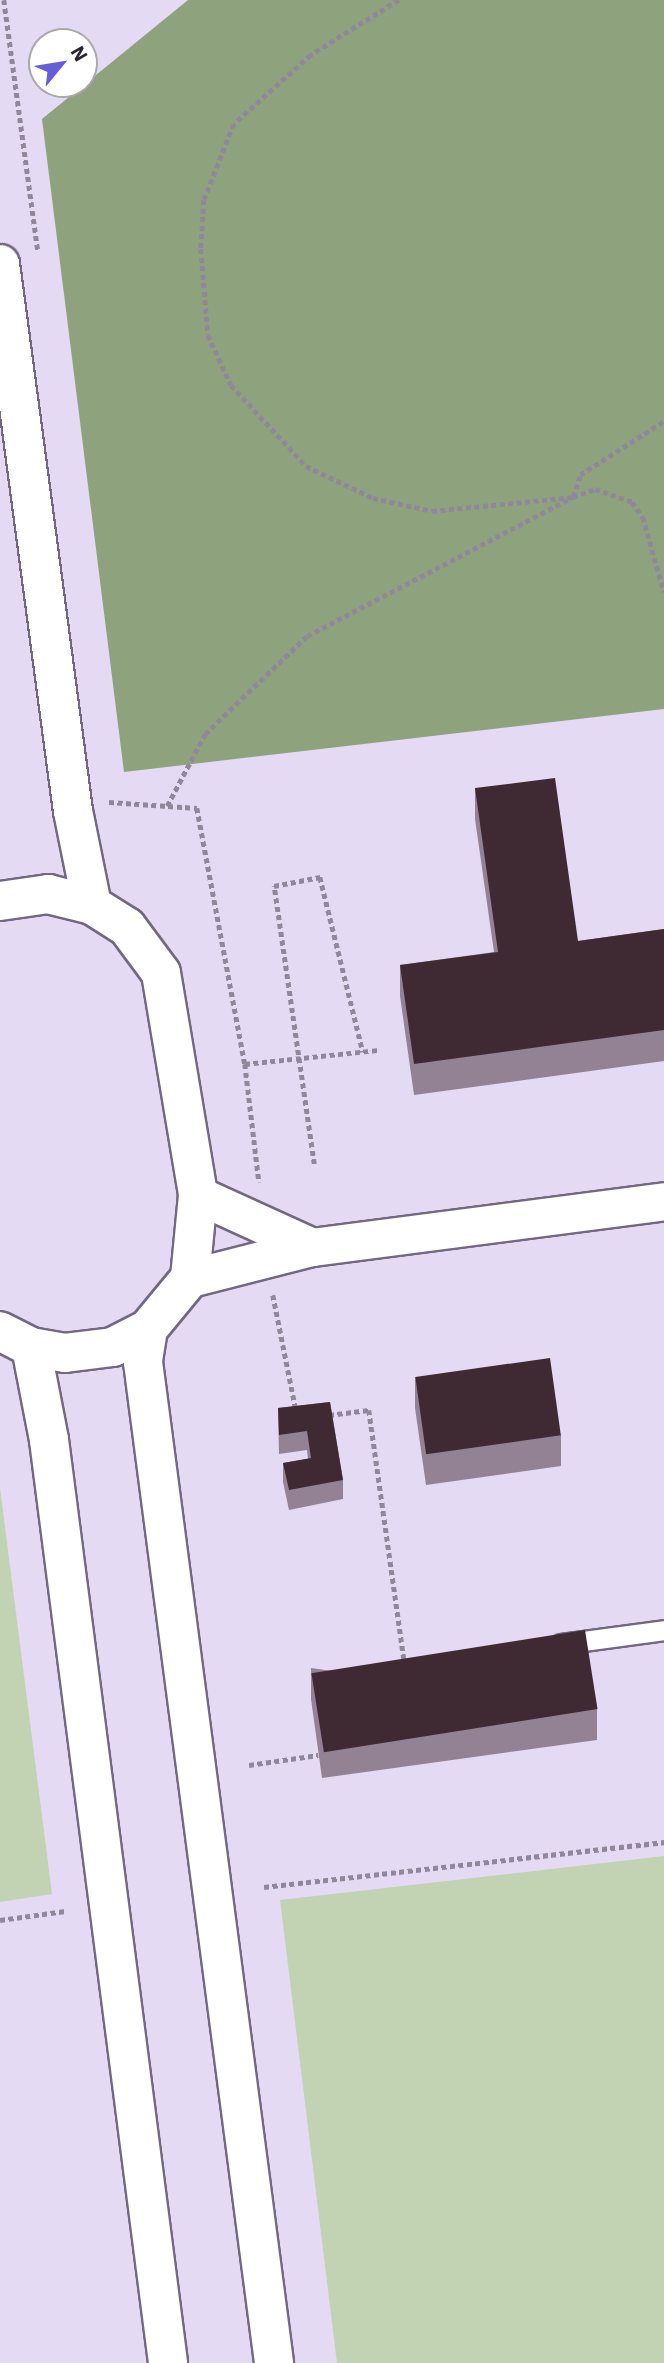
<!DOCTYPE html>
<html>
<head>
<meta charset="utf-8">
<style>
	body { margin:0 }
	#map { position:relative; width:664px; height:2363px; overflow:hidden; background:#e4daf4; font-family:"IBM Plex Sans",sans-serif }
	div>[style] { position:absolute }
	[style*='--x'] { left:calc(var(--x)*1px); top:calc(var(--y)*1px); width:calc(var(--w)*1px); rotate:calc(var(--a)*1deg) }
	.green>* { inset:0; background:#c2d3b3 }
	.forest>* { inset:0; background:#8fa27e }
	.path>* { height:4.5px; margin-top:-2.25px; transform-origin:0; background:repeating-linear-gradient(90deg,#8f889b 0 5px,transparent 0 8.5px) }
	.roads { filter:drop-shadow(2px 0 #726980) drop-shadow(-2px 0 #726980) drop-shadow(0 2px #726980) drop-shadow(0 -2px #726980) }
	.service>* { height:19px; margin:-9.5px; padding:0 9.5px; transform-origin:9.5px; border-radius:9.5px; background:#fff }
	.minor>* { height:37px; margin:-18.5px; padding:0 18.5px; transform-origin:18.5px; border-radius:18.5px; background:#fff }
	.tertiary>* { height:38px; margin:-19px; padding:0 19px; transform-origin:19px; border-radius:19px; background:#fff }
	.wall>* { inset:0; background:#928294 }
	.building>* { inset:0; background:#3f2933; transform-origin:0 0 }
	span { translate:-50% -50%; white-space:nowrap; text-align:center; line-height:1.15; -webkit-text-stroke:7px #fff; paint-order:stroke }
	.north { position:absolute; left:28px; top:28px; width:70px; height:70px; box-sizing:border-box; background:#fff; border:2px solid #aaa8ac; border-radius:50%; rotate:60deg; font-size:19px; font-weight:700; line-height:28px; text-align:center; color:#2a2630 }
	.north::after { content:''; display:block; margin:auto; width:24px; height:32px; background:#645fd8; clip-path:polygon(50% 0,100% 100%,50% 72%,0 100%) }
</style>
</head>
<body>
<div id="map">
	<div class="green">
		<div style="clip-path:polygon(0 1488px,52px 1894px,0 1902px)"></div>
		<div style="clip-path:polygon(664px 1856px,664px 2363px,337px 2363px,280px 1900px)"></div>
	</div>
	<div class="forest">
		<div style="clip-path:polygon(188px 0,664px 0,664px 709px,124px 772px,42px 119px)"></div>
	</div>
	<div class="path">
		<div style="--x:4;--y:0;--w:254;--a:82.3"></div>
		<div style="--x:399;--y:0;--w:104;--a:148"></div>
		<div style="--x:311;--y:55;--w:103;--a:138.1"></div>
		<div style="--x:234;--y:124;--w:82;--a:111.5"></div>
		<div style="--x:204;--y:200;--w:49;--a:93.5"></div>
		<div style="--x:201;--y:249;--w:86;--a:85.3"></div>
		<div style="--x:208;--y:335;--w:55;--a:65.3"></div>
		<div style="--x:231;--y:385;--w:110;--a:47.2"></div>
		<div style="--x:306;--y:466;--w:74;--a:25.5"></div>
		<div style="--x:373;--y:498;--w:60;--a:12.4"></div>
		<div style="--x:432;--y:511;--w:142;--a:-5.7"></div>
		<div style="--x:573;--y:497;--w:23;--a:-72"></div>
		<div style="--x:580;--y:475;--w:100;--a:-32.7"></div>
		<div style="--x:109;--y:802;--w:88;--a:3.9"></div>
		<div style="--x:197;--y:808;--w:260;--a:79.4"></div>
		<div style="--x:245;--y:1064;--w:119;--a:83.2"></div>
		<div style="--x:167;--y:806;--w:81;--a:-62.2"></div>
		<div style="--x:205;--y:734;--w:141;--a:-43.9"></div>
		<div style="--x:307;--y:636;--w:300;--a:-27.6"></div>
		<div style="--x:573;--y:497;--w:23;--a:-20"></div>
		<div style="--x:595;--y:489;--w:39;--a:19"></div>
		<div style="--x:632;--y:502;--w:19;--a:54"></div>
		<div style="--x:643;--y:517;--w:78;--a:74.4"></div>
		<div style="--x:245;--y:1064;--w:135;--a:-6"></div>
		<div style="--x:314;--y:1164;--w:281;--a:-98.2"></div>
		<div style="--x:274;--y:886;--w:47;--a:-11.1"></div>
		<div style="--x:320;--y:877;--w:180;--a:76.2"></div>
		<div style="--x:273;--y:1295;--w:117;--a:78.7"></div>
		<div style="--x:329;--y:1415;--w:40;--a:-7.1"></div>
		<div style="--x:369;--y:1410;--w:252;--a:82"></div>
		<div style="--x:249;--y:1765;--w:70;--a:-8.2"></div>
		<div style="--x:264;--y:1887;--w:403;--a:-6.4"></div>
		<div style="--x:0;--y:1920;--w:66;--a:-7.9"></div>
	</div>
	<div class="roads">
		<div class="service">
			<div style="--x:561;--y:1644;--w:104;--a:-7.7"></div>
		</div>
		<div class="minor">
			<div style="--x:198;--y:1195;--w:125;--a:24.5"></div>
			<div style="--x:190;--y:1278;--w:126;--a:-14.3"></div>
			<div style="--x:312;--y:1247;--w:355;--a:-7.4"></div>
		</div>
		<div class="tertiary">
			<div style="--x:0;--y:264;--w:552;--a:82.4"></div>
			<div style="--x:73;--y:811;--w:96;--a:78.6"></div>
			<div style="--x:0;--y:901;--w:49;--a:-8.3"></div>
			<div style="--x:48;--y:894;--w:45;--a:14"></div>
			<div style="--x:92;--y:905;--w:41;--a:32.2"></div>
			<div style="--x:127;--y:927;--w:57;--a:53.5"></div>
			<div style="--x:161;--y:973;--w:225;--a:80.5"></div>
			<div style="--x:198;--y:1195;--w:83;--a:95.5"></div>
			<div style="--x:190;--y:1278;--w:66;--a:129.5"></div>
			<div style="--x:148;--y:1329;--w:39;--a:153"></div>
			<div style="--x:113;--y:1347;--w:48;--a:172.9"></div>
			<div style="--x:65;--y:1353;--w:35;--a:-170"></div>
			<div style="--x:31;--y:1347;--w:35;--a:-153"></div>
			<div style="--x:148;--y:1329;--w:33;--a:99"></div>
			<div style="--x:143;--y:1362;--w:1010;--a:82.54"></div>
			<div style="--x:31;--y:1347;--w:95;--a:79"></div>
			<div style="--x:49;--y:1440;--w:931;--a:82.65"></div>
		</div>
	</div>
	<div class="wall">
		<div style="clip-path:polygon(475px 788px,578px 941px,664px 929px,664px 1061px,414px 1095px,400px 996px,400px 965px,494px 952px,475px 819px)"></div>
		<div style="clip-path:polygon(415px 1377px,561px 1435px,561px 1466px,426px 1485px,415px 1408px)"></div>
		<div style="clip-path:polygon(330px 1402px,343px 1480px,343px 1499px,289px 1510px,283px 1482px,283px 1463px,308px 1459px,307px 1450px,279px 1454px,278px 1408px)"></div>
		<div style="clip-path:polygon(311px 1668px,597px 1709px,597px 1740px,322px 1778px,311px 1699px)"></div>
	</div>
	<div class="building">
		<div style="clip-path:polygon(555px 778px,578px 941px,664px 929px,664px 1030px,414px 1064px,400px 965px,498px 952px,475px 788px)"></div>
		<div style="left:550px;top:1358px;width:78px;height:136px;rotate:82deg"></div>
		<div style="clip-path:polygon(330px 1402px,343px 1480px,289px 1490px,283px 1463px,311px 1458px,307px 1431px,279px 1435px,278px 1408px)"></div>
		<div style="left:585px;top:1630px;width:80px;height:277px;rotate:81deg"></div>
	</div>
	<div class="north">N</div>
</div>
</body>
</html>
